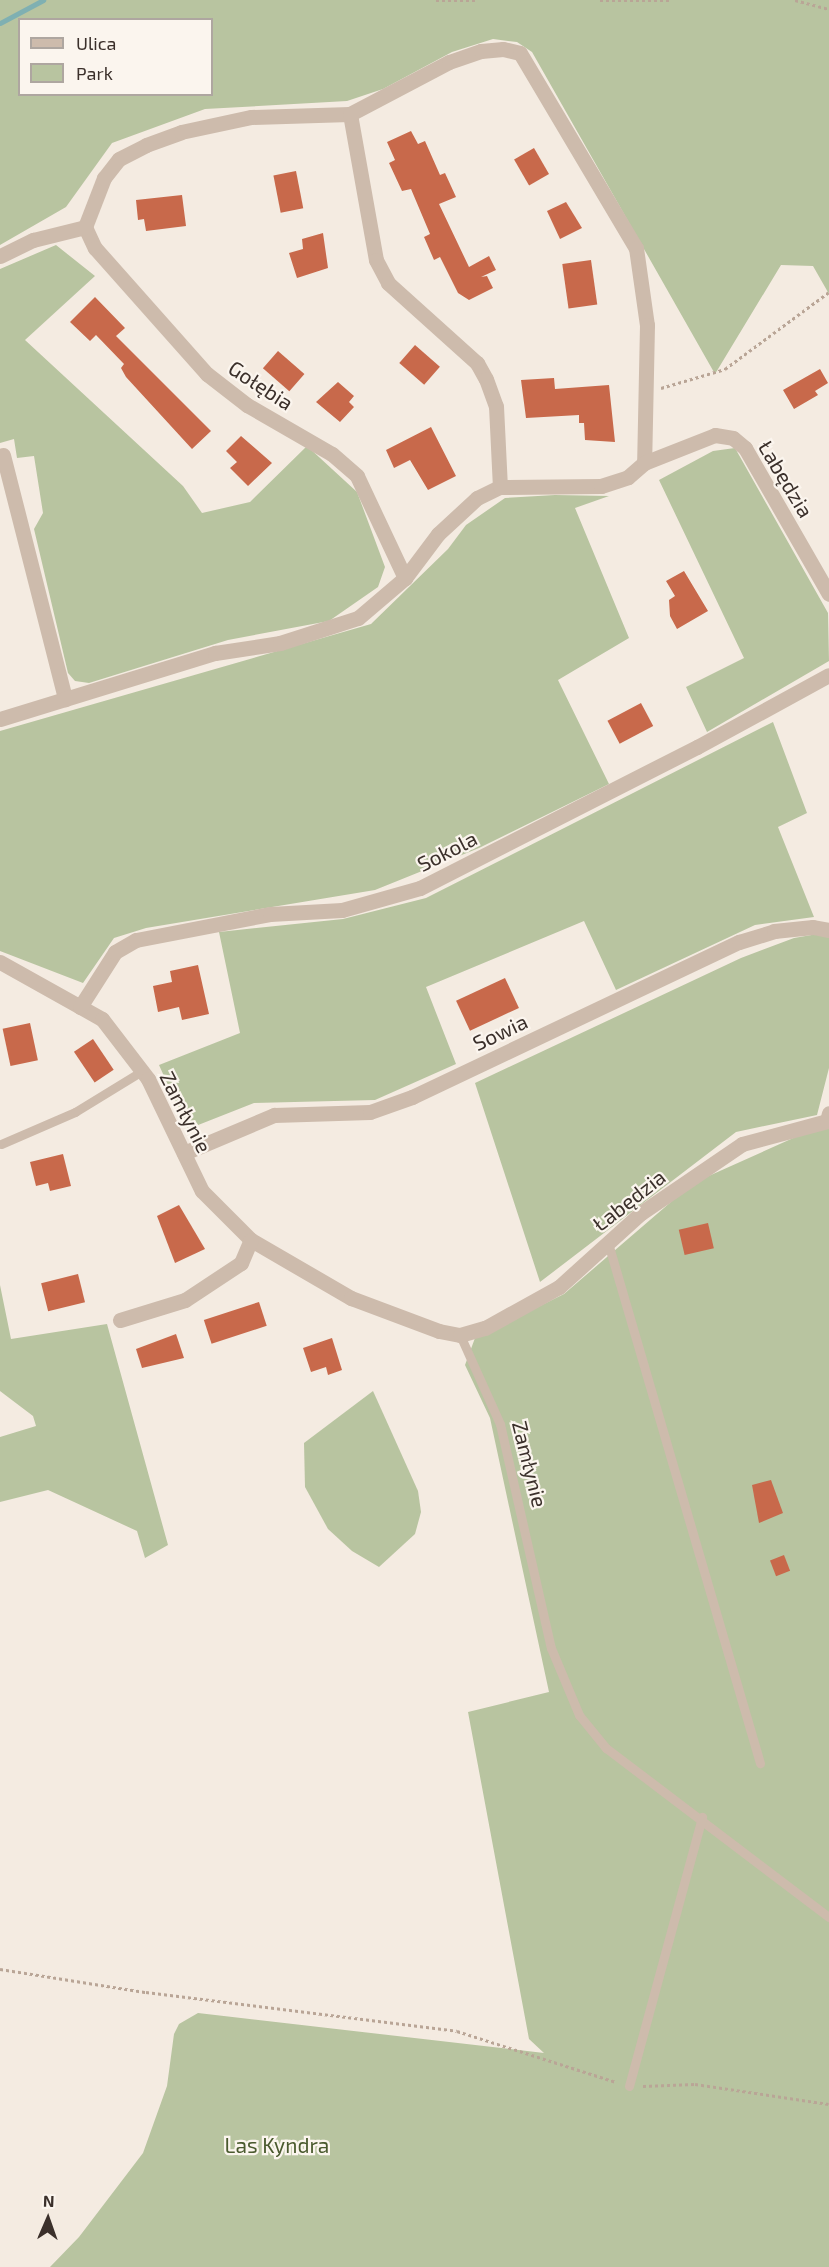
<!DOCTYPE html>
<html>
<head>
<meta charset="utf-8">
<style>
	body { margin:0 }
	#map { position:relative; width:829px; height:2267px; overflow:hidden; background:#f4ebe1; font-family:"Exo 2",sans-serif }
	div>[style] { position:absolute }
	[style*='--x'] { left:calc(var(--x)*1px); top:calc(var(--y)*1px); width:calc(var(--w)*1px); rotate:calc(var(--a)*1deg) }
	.green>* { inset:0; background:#b8c4a0 }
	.stream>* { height:5px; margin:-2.5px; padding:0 2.5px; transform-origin:2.5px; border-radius:2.5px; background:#7fb0b2 }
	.building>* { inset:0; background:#c8694b; transform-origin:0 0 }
	.path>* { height:3px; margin-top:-1.5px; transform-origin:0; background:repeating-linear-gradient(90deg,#b9a596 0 3px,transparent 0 6px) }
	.lane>* { height:9px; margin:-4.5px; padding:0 4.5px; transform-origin:4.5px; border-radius:4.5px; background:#cdbbac }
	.street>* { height:15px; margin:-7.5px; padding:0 7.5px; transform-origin:7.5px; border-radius:7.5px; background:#cdbbac }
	span { translate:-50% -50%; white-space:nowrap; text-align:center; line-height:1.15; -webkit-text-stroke:4.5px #fbf5ee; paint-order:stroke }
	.street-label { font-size:21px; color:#3b302b }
	.park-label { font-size:21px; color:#4a5a2e }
	.legend { position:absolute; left:18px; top:18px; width:195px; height:78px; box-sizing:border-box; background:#fbf5ee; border:2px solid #aea6a0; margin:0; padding:8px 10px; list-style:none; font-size:18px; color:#3b302b }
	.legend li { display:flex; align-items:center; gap:12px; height:30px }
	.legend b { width:30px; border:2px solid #aea6a0 }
	.north { position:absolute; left:18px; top:2189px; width:60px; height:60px; -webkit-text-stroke:4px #fbf5ee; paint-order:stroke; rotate:2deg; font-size:16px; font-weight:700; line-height:24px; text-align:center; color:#3b302b }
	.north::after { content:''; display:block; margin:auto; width:21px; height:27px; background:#3b302b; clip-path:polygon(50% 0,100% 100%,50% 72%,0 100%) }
</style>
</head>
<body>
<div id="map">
	<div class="green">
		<div style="clip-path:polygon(evenodd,0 0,829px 0,829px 294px,813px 266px,781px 265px,715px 374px,532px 52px,517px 42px,493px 39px,452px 52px,383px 89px,347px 101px,205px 109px,112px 143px,66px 207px,0 245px,0 0,20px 20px,212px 20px,212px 94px,20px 94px,20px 20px)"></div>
		<div style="clip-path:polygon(56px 245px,95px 276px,25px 340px,183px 486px,202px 513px,250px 502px,307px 446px,357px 492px,385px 567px,378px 587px,329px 621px,228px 640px,89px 683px,75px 681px,68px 673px,34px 529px,43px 513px,34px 456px,17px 458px,14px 439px,0 443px,0 269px)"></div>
		<div style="clip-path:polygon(735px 448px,828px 613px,829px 661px,707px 732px,686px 687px,744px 658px,659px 480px,713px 451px)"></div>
		<div style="clip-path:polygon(555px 495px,609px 496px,575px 508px,629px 638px,558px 680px,609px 784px,479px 848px,375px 890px,146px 928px,114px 938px,83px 983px,0 951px,0 731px,371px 624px,448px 549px,466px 525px,505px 498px)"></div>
		<div style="clip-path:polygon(773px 722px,807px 813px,778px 827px,814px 917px,755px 925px,616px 990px,584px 921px,426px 987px,456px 1064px,375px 1100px,254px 1103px,188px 1129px,159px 1065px,240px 1033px,219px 932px,343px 919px,426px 898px)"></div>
		<div style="clip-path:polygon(829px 932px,829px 1068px,817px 1115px,736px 1132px,540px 1282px,475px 1083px,741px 958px,794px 938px)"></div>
		<div style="clip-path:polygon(829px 1122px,829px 2267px,50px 2267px,79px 2237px,143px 2153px,167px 2086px,174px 2034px,179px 2024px,198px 2013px,544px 2053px,529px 2039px,468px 1712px,549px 1692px,490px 1418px,465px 1365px,475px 1338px,564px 1294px,693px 1183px)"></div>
		<div style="clip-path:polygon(0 1285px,11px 1339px,107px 1324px,168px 1545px,145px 1558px,137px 1531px,48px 1490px,0 1502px,0 1437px,36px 1426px,33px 1416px,0 1391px)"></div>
		<div style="clip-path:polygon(373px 1391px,418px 1491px,421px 1512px,415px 1534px,379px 1567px,352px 1551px,328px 1529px,305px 1487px,304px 1443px)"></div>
	</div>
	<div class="stream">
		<div style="--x:0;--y:23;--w:49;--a:-28.1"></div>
	</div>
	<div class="building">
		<div style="clip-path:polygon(411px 131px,418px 144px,425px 141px,440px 175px,445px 173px,456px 197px,439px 204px,469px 267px,489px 256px,496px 270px,481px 277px,487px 276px,493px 288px,469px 300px,458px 293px,440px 257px,434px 260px,424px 237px,430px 234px,411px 189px,402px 191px,389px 163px,395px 160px,387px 142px)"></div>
		<div style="left:534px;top:148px;width:30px;height:23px;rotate:60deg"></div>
		<div style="left:296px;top:171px;width:38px;height:23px;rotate:79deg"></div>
		<div style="clip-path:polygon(182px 195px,186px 226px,146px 231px,144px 219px,138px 220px,136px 200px)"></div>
		<div style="clip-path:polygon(566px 202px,582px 228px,560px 239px,547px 211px)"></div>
		<div style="clip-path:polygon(323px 233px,328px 268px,297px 278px,289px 253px,303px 249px,302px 239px)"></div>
		<div style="left:591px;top:260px;width:45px;height:29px;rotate:82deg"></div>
		<div style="clip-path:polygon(95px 297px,125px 328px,116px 336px,211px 431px,192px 449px,126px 377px,121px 368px,124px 364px,96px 335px,90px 341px,70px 322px)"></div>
		<div style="left:415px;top:345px;width:33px;height:24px;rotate:41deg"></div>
		<div style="left:278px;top:351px;width:35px;height:23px;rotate:41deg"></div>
		<div style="clip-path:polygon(820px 369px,828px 383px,815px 391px,818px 395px,794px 409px,783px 390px)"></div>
		<div style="clip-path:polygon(554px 378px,555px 389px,609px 385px,615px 442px,585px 440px,584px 423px,579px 423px,579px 415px,526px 418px,521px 380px)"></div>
		<div style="clip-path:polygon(338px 382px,354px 396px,349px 402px,354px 407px,340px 422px,316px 402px)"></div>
		<div style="clip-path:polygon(431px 427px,456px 476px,428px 490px,410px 460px,394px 468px,386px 450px)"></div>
		<div style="clip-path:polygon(241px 436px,272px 463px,248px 486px,230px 468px,237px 462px,226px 451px)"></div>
		<div style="clip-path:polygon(684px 571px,708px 611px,677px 629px,670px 616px,669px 600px,675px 596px,666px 581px)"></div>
		<div style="left:641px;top:703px;width:26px;height:38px;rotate:62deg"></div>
		<div style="clip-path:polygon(198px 965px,209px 1014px,182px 1020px,179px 1007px,158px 1012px,153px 986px,172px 982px,170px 971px)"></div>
		<div style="left:505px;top:978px;width:33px;height:54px;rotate:65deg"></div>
		<div style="left:30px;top:1023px;width:38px;height:28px;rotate:78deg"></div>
		<div style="left:93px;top:1039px;width:37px;height:23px;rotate:56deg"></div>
		<div style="clip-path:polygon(63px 1154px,71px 1186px,50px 1191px,48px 1183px,36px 1186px,30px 1162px)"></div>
		<div style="clip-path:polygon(179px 1205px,205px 1249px,175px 1263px,157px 1216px)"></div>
		<div style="left:708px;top:1223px;width:26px;height:30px;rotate:77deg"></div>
		<div style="left:78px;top:1274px;width:29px;height:38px;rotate:76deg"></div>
		<div style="left:259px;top:1302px;width:25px;height:58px;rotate:72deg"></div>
		<div style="clip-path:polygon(176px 1334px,184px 1358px,142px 1368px,136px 1349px)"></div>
		<div style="clip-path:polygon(332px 1338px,342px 1370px,328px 1375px,326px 1367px,311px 1372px,303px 1348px)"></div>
		<div style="clip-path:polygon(771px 1480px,783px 1513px,759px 1523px,752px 1485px)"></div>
		<div style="left:784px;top:1555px;width:17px;height:15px;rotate:69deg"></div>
	</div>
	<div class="path">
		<div style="--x:436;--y:0;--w:39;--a:0"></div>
		<div style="--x:600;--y:0;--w:72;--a:0"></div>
		<div style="--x:795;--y:0;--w:35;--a:15"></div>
		<div style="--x:661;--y:388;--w:67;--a:-16.5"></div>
		<div style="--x:725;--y:369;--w:129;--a:-36.5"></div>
		<div style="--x:0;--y:1969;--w:148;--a:9"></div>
		<div style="--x:146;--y:1992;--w:313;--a:7.1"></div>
		<div style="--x:457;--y:2031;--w:167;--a:17.8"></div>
		<div style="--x:643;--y:2086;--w:52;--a:-2.2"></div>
		<div style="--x:695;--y:2084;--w:135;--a:8.5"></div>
	</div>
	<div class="lane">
		<div style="--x:1;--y:1144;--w:81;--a:-23.4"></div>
		<div style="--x:75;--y:1112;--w:79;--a:-31.5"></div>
		<div style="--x:608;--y:1243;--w:542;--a:73.71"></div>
		<div style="--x:460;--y:1335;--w:98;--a:65.8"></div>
		<div style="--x:500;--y:1424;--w:230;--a:77.2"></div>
		<div style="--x:551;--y:1648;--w:73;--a:67.3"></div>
		<div style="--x:579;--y:1715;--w:43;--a:50.7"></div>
		<div style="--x:606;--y:1748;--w:280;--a:37.2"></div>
		<div style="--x:629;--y:2086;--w:279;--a:-74.8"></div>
	</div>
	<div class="street">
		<div style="--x:350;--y:114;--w:148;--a:79.9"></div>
		<div style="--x:376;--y:260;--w:26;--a:62"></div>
		<div style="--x:388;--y:283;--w:120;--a:42"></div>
		<div style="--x:477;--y:363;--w:18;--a:61"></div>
		<div style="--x:486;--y:379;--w:29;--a:70"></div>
		<div style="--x:496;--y:406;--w:81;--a:87.2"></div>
		<div style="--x:85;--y:227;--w:23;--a:65"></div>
		<div style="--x:95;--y:248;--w:169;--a:48.4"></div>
		<div style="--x:207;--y:374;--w:51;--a:37.8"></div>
		<div style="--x:247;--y:405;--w:98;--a:30"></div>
		<div style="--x:332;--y:454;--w:33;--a:41"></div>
		<div style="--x:357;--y:476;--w:113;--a:64.8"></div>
		<div style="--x:0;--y:256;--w:37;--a:-26"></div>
		<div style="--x:33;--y:240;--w:54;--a:-14"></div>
		<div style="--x:85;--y:227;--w:53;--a:-68.8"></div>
		<div style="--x:104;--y:178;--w:24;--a:-52"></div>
		<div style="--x:119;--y:159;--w:30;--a:-27"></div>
		<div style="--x:146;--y:145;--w:37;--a:-20"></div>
		<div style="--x:181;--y:132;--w:72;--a:-12.1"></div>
		<div style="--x:251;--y:117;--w:99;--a:-1.7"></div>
		<div style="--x:350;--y:114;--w:112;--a:-27.7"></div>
		<div style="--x:449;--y:62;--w:34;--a:-19"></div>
		<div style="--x:481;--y:51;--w:22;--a:-5"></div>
		<div style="--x:503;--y:49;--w:17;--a:13"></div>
		<div style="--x:520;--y:53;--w:227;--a:59.3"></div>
		<div style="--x:636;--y:248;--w:78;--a:81.9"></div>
		<div style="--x:647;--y:325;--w:138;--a:91.2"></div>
		<div style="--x:3;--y:455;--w:252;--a:75.7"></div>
		<div style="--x:0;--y:719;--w:225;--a:-17.1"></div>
		<div style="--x:215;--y:653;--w:66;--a:-8.7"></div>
		<div style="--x:280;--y:643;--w:82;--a:-17.8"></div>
		<div style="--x:358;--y:618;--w:62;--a:-40.4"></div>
		<div style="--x:405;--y:578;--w:55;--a:-53.1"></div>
		<div style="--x:438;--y:534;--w:53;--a:-42.7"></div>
		<div style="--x:477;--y:498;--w:25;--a:-26"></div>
		<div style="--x:500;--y:487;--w:101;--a:-0.6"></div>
		<div style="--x:601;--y:486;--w:28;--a:-18"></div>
		<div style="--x:628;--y:477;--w:21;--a:-41"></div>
		<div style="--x:644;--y:463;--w:76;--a:-21.5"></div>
		<div style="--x:715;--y:435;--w:18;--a:9"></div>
		<div style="--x:733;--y:438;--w:16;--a:40"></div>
		<div style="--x:745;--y:448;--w:168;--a:60.1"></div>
		<div style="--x:0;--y:962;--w:117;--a:29.2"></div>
		<div style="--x:102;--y:1019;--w:76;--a:52.5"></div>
		<div style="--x:148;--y:1079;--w:124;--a:64.3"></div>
		<div style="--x:202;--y:1191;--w:69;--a:45"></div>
		<div style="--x:251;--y:1240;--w:116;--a:30.1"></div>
		<div style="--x:351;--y:1298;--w:94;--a:20.6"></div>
		<div style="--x:439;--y:1331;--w:21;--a:11"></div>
		<div style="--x:460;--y:1335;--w:26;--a:-16"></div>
		<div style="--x:485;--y:1328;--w:85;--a:-29"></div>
		<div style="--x:559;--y:1287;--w:110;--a:-42.1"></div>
		<div style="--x:641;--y:1213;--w:122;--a:-34.3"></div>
		<div style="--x:742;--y:1144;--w:88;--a:-15.1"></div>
		<div style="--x:827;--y:1121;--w:8;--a:-76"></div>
		<div style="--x:80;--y:1007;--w:65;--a:-57.5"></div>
		<div style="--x:115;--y:952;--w:24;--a:-30"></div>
		<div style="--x:136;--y:940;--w:136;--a:-11"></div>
		<div style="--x:270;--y:914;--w:72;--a:-3.2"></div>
		<div style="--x:342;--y:910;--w:81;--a:-15.8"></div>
		<div style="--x:420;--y:888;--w:311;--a:-27"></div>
		<div style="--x:697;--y:747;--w:150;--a:-28.6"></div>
		<div style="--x:184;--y:1153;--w:98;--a:-22.9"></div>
		<div style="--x:274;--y:1115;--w:96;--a:-1.8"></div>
		<div style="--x:370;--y:1112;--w:45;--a:-19.7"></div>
		<div style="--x:412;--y:1097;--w:362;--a:-25.4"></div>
		<div style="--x:739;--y:942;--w:37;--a:-17"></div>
		<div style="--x:774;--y:931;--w:39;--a:-6"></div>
		<div style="--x:813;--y:927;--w:16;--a:11"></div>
		<div style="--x:120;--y:1320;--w:68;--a:-17.1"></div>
		<div style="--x:185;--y:1300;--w:67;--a:-33.5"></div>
		<div style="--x:241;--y:1263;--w:25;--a:-67"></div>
	</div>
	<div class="street-label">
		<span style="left:261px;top:385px;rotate:33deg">Gołębia</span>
		<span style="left:786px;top:479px;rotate:59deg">Łabędzia</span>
		<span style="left:447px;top:851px;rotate:-27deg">Sokola</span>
		<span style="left:500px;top:1032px;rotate:-25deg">Sowia</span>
		<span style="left:186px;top:1112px;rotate:63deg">Zamłynie</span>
		<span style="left:629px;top:1200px;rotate:-38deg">Łabędzia</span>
		<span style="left:530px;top:1464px;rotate:76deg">Zamłynie</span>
	</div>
	<div class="park-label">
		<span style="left:277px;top:2145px">Las Kyndra</span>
	</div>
	<ul class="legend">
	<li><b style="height:8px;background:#cdbbac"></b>Ulica</li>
	<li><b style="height:16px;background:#b8c4a0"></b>Park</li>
	</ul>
	<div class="north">N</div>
</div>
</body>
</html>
